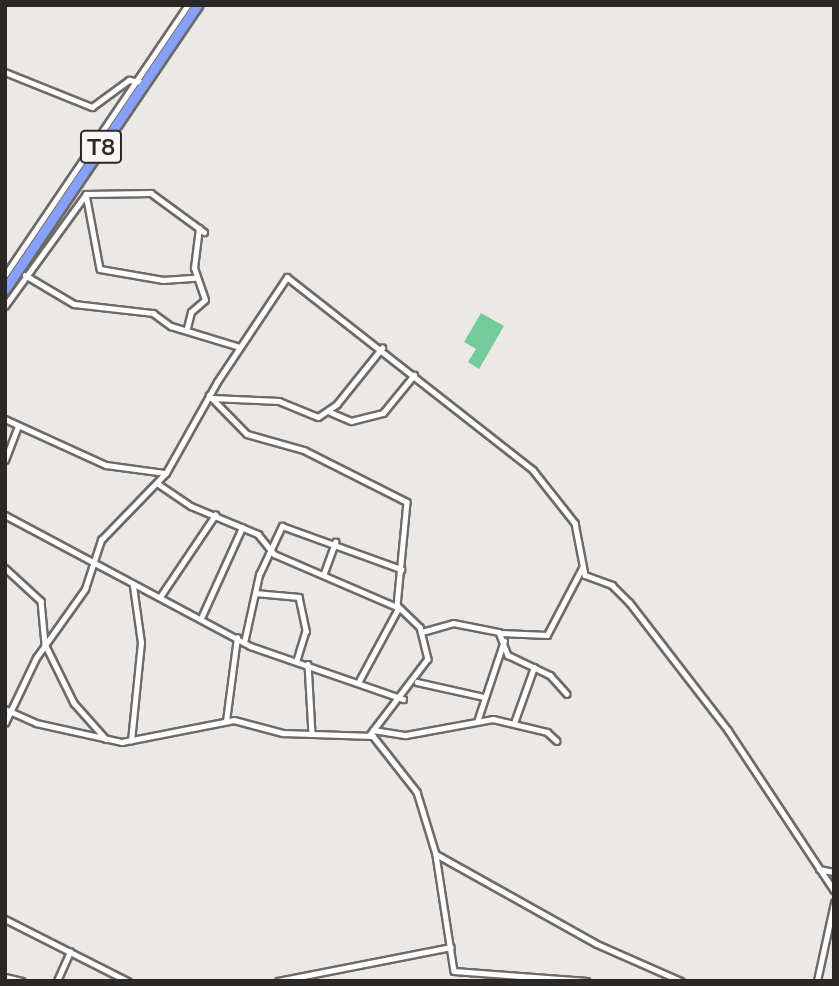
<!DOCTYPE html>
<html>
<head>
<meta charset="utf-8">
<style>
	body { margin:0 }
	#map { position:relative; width:839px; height:986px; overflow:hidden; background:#ece8e5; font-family:Mulish,sans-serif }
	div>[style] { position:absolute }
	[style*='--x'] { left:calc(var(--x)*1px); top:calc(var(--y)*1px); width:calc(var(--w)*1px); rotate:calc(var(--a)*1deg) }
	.green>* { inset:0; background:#74cb9a }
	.roads { filter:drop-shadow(2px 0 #6d6a67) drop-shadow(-2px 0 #6d6a67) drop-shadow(0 2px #6d6a67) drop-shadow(0 -2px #6d6a67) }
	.street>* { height:4.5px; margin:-2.25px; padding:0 2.25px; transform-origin:2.25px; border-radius:2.25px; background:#fff }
	.highway>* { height:9px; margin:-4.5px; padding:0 4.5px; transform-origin:4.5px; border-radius:4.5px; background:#87a1fa }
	span { translate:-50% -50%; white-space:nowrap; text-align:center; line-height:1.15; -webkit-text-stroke:6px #faf5f2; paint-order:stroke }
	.shield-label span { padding:2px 5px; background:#faf5f2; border:2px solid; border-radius:5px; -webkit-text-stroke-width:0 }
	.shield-label { font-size:23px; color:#292827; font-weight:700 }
	.frame { position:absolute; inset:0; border:7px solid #292827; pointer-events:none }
</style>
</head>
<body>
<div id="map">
	<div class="green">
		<div style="clip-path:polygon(481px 313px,504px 326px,479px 369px,468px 362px,476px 349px,464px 342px)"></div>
	</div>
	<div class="roads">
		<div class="street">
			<div style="--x:5;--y:72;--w:94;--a:21.9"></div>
			<div style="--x:92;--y:107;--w:46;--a:-36.1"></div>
			<div style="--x:129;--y:80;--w:13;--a:9"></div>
			<div style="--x:86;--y:194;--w:76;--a:79.4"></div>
			<div style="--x:100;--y:269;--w:64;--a:9.9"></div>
			<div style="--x:163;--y:280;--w:32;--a:-4"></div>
			<div style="--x:5;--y:275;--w:326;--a:-55.9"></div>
			<div style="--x:25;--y:275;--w:57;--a:30.6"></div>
			<div style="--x:74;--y:304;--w:80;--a:6.5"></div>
			<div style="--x:153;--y:313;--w:22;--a:36"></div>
			<div style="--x:171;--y:326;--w:72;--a:16.9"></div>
			<div style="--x:5;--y:306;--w:138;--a:-54.1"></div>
			<div style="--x:86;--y:194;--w:65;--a:-0.9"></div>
			<div style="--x:151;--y:193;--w:66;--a:36.3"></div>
			<div style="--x:187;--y:328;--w:16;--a:-76"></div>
			<div style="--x:191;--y:312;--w:18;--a:-41"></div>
			<div style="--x:205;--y:300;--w:34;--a:-109"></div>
			<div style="--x:194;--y:268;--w:40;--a:-82.9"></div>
			<div style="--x:209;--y:395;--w:54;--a:45.7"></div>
			<div style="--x:247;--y:434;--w:59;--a:15.7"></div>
			<div style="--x:304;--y:450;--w:115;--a:26.8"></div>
			<div style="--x:407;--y:502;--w:103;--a:95.5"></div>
			<div style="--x:397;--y:605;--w:32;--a:44"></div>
			<div style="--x:420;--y:627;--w:33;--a:76"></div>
			<div style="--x:428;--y:659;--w:96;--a:127.3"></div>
			<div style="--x:212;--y:398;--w:67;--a:2.6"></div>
			<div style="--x:279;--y:401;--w:42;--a:22.3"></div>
			<div style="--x:318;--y:417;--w:23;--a:-34"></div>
			<div style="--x:337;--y:404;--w:72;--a:-51.2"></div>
			<div style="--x:330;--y:412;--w:23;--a:23"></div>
			<div style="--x:351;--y:421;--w:33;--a:-14"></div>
			<div style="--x:383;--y:413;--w:49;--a:-50.8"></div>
			<div style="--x:5;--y:419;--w:111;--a:24.5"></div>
			<div style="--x:106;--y:465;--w:60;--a:7.7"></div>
			<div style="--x:5;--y:460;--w:36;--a:-69"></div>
			<div style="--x:157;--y:483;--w:41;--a:34.1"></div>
			<div style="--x:191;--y:506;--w:73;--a:22.7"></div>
			<div style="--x:258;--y:534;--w:26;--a:51"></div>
			<div style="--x:274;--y:554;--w:134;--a:23.3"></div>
			<div style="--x:5;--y:515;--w:278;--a:28.1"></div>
			<div style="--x:250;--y:646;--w:162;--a:19.1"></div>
			<div style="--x:5;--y:568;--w:49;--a:42.5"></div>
			<div style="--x:41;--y:601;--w:43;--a:84.7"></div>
			<div style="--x:45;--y:644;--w:66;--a:63.8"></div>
			<div style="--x:74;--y:703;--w:48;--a:48.4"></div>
			<div style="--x:324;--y:573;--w:33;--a:-70"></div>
			<div style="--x:255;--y:593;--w:44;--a:5.2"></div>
			<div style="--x:299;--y:597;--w:35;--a:78"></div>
			<div style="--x:306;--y:631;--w:30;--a:107"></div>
			<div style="--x:160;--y:597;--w:99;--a:-56.1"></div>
			<div style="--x:202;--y:616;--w:97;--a:-65.6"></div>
			<div style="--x:422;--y:632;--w:32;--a:-16"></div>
			<div style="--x:453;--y:623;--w:47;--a:11.1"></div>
			<div style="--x:499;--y:632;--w:25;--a:69"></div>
			<div style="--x:508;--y:655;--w:47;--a:25.5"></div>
			<div style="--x:550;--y:675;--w:25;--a:48"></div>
			<div style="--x:501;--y:633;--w:46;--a:2.5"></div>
			<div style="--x:547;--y:635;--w:76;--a:-62.4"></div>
			<div style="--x:244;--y:643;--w:70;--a:-77.6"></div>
			<div style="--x:259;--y:575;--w:54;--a:-64.9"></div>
			<div style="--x:282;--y:526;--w:127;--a:19.9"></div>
			<div style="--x:308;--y:664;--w:70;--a:86.7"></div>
			<div style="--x:359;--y:681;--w:82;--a:-61.6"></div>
			<div style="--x:417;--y:682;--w:69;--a:12.6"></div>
			<div style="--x:5;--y:709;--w:34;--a:24"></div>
			<div style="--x:36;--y:723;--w:88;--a:12.5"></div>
			<div style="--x:122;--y:742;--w:114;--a:-11.1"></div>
			<div style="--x:234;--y:720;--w:51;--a:14.9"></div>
			<div style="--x:283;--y:733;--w:90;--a:1.9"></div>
			<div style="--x:373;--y:736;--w:71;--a:51.8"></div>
			<div style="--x:417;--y:792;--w:65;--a:73"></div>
			<div style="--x:436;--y:854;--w:184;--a:29.2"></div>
			<div style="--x:597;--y:944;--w:92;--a:23.8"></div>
			<div style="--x:478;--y:719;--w:82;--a:-71.6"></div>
			<div style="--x:226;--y:721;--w:84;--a:-82.5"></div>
			<div style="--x:5;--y:723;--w:72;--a:-64.5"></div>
			<div style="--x:36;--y:658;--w:85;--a:-54.6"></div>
			<div style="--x:85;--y:589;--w:52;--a:-71.9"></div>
			<div style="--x:101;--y:540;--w:93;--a:-45.9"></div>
			<div style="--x:166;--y:473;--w:104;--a:-60.7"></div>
			<div style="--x:217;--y:382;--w:126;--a:-56.3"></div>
			<div style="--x:287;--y:277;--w:313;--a:38.1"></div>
			<div style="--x:533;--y:470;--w:68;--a:51.6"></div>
			<div style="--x:575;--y:523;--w:53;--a:79.1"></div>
			<div style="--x:585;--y:575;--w:29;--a:20"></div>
			<div style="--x:612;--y:585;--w:25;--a:45"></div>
			<div style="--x:630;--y:603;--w:160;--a:52.3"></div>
			<div style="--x:728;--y:730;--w:192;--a:56.5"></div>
			<div style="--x:514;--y:723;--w:59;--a:-70.3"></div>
			<div style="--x:373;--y:730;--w:33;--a:9"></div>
			<div style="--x:406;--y:735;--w:88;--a:-10.4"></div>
			<div style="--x:493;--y:719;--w:56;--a:13.5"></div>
			<div style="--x:547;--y:732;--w:13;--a:42"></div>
			<div style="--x:131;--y:741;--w:99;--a:-84.2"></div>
			<div style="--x:141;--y:643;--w:58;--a:-98"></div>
			<div style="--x:436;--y:855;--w:117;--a:81.2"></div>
			<div style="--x:454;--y:971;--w:133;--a:4.3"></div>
			<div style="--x:819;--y:869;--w:15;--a:11"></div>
			<div style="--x:5;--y:919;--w:138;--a:26.8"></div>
			<div style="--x:5;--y:977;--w:17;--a:13"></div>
			<div style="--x:57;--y:981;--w:32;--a:-66"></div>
			<div style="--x:278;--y:981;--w:176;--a:-11.1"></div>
			<div style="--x:817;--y:981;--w:80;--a:-77.7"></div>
		</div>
		<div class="highway">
			<div style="--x:5;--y:289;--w:343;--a:-55.9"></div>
		</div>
	</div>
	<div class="shield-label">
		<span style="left:101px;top:147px">T8</span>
	</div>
	<div class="frame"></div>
</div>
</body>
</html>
